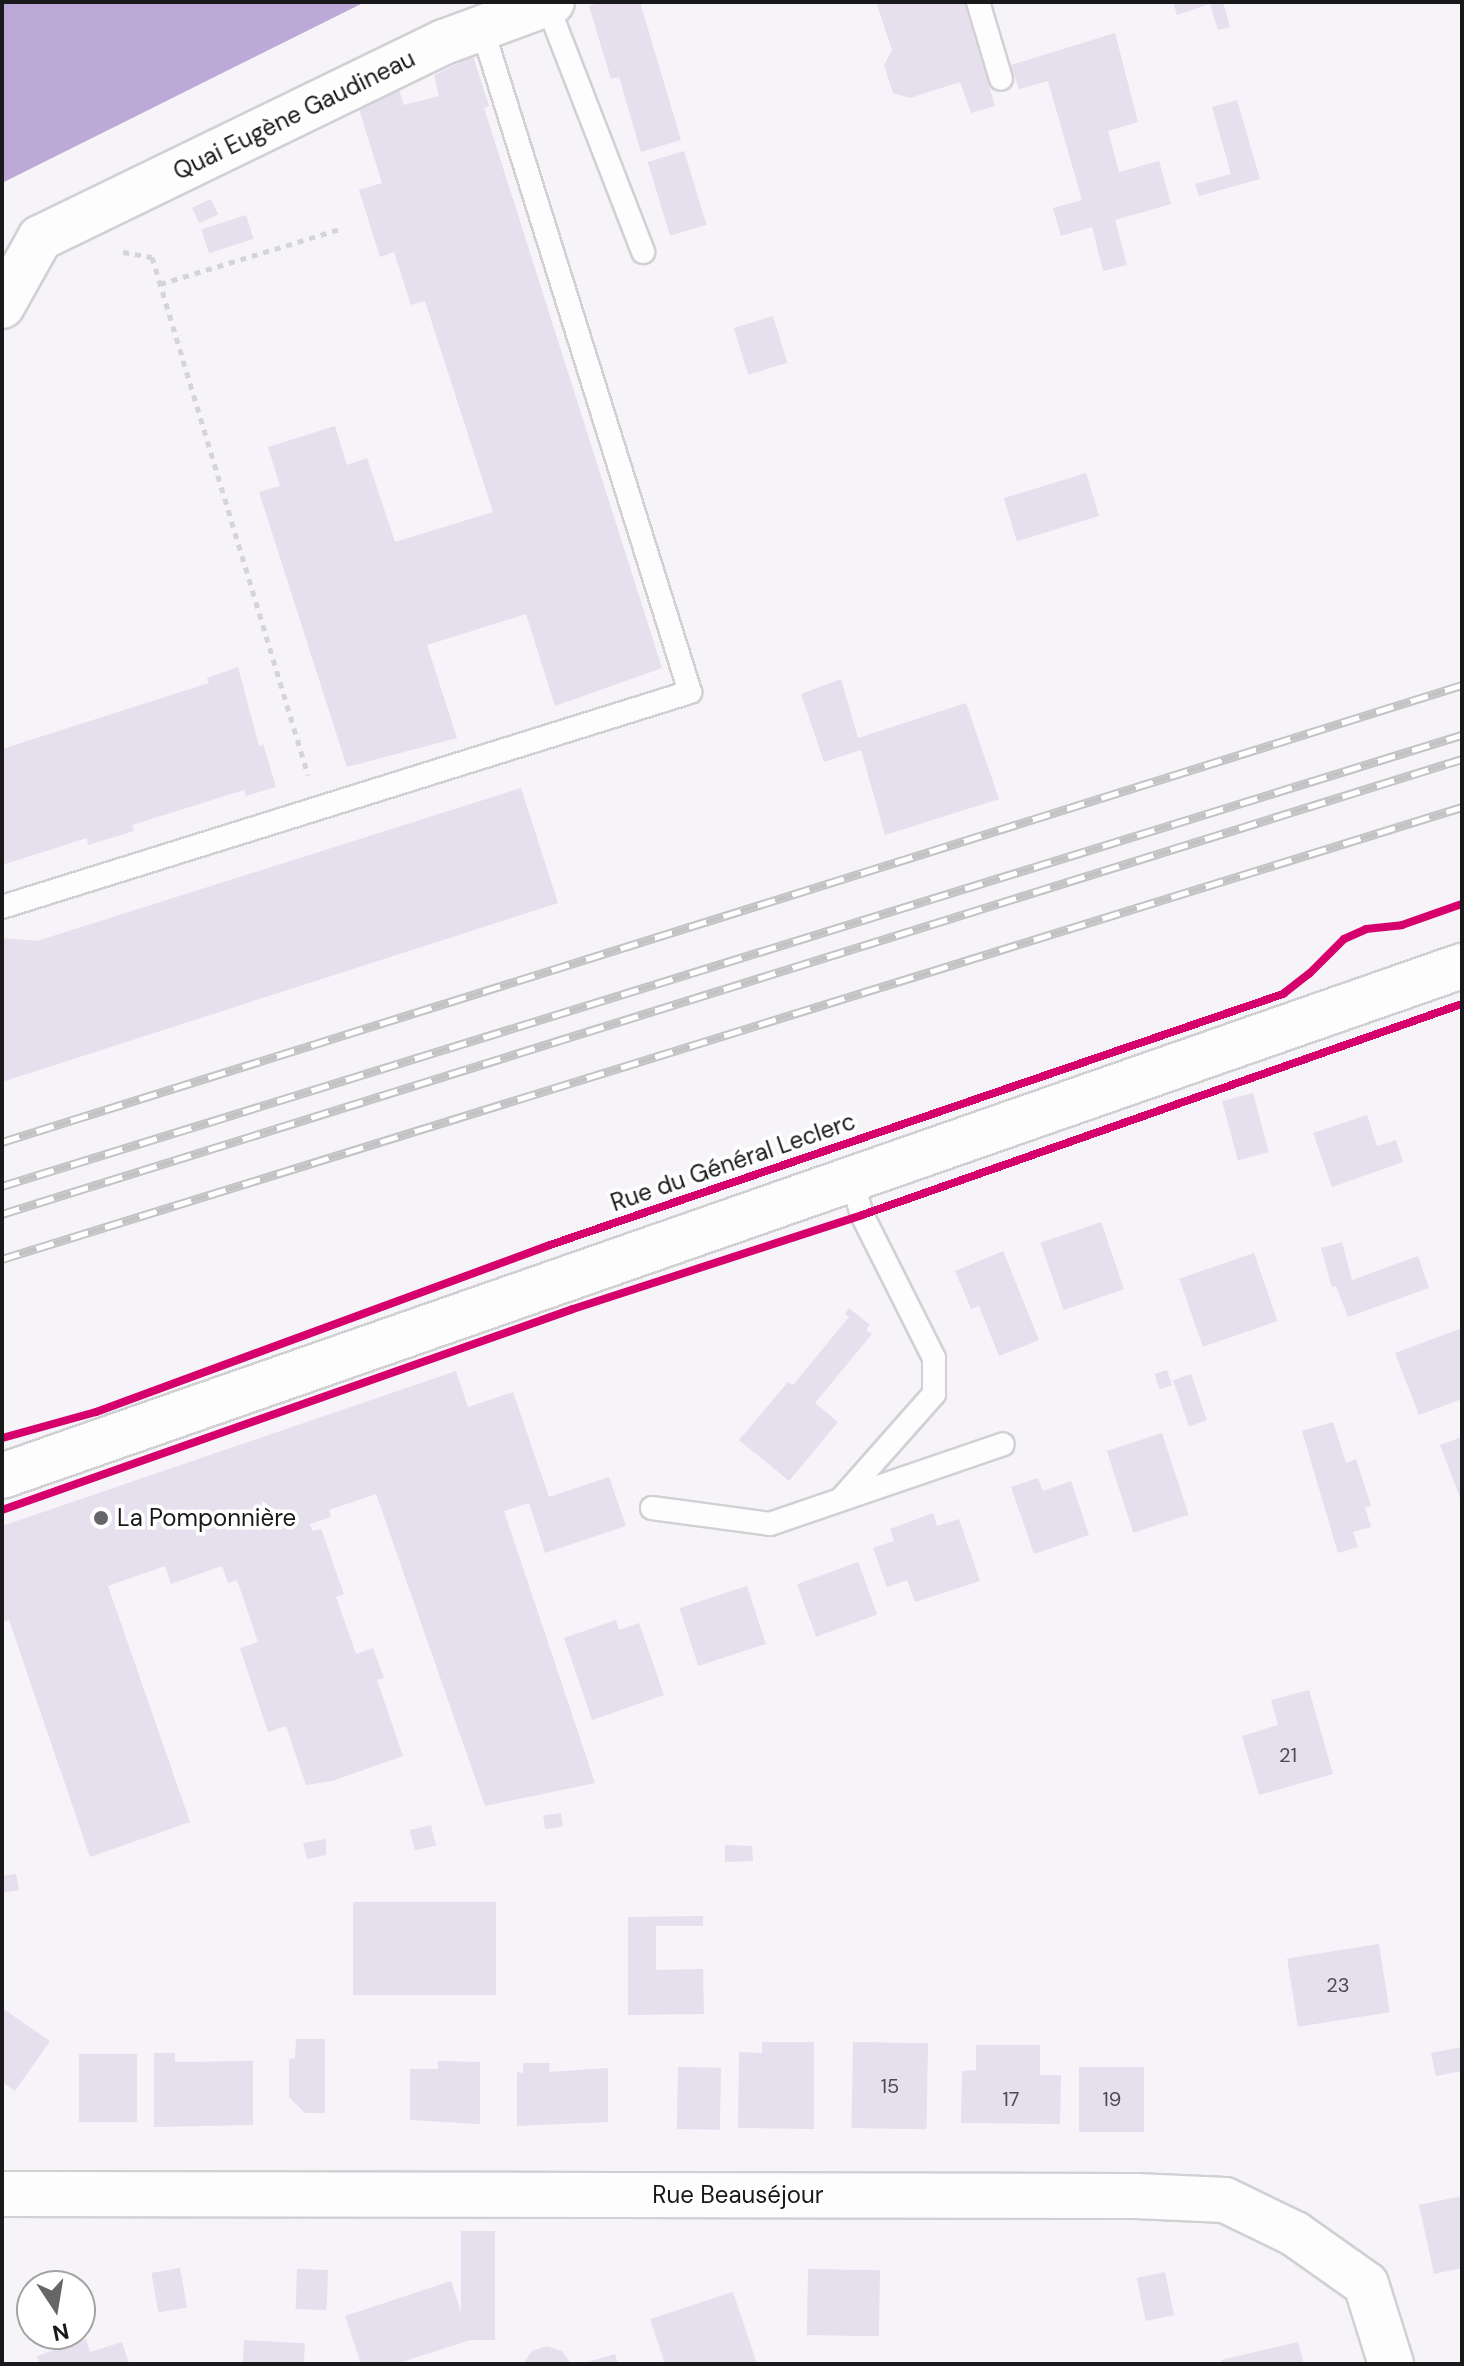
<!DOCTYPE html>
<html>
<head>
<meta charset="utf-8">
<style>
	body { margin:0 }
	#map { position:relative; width:1464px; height:2366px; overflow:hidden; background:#f6f4f9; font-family:"DM Sans",sans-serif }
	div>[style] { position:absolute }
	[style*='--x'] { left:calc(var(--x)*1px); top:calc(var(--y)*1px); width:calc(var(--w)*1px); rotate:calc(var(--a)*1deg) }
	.water>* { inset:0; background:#bda9d7 }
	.building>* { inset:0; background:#e5dfee; transform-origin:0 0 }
	.path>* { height:5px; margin-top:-2.5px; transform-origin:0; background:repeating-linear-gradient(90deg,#d6d5d6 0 6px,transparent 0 12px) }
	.roads { filter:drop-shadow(2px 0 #d1d0d3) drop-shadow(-2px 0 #d1d0d3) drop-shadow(0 2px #d1d0d3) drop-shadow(0 -2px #d1d0d3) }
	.service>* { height:22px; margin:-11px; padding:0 11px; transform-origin:11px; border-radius:11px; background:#fefdfe }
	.minor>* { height:44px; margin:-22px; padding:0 22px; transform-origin:22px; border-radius:22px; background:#fefdfe }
	.secondary>* { height:44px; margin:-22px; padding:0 22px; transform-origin:22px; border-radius:22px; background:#fefdfe }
	.rail>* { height:9px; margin-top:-4.5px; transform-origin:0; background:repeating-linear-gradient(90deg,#fff 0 18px,#c3c3c4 0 36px); box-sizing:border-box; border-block:2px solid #c3c3c4 }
	.cycleway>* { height:8px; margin:-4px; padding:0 4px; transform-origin:4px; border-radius:4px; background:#d6006c }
	.dots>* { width:22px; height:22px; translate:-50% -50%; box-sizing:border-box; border:4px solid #fff; border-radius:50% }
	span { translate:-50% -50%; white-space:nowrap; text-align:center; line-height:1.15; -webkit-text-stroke:7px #fff; paint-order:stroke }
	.number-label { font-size:20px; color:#4c4a4f }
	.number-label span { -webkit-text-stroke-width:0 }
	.street-label { font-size:24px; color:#19181a }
	.poi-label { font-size:24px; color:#19181a }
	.left { translate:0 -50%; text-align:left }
	.frame { position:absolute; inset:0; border:4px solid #19181a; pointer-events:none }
	.north { position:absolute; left:16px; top:2270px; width:80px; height:80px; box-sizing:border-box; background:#fff; border:2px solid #a3a3a3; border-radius:50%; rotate:168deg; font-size:22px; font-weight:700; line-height:32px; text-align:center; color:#19181a }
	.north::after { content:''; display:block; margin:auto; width:28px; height:36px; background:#666568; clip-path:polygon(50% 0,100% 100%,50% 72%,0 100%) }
</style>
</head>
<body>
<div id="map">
	<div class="water">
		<div style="clip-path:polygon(2px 2px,365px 2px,2px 183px)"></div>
	</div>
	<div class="building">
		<div style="clip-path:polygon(601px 2px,640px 2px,681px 140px,641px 152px,619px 77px,611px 79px,589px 6px)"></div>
		<div style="clip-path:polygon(876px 2px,964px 2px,995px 106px,971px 113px,960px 82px,910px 98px,893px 93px,884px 65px,892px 50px)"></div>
		<div style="clip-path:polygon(1173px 2px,1223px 2px,1230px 27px,1218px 30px,1210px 4px,1177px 15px)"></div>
		<div style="clip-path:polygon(1115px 33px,1138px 122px,1108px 131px,1119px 172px,1159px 161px,1171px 204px,1115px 220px,1127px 265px,1103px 271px,1092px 227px,1061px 236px,1053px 208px,1082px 200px,1048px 81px,1019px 89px,1011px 65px)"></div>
		<div style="clip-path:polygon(473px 56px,489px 106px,484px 108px,662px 668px,555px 706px,526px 614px,427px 645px,457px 738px,347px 767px,259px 492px,280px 486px,268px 447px,335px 426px,347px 465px,367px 458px,395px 542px,493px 512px,425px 301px,411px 305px,394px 252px,380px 257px,359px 190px,382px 183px,359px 109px,399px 90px,404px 105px,439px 96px,434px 75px)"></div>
		<div style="clip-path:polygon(1237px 100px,1260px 179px,1199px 196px,1195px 184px,1231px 174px,1212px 107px)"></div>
		<div style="left:684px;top:151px;width:77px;height:38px;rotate:73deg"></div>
		<div style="left:211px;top:199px;width:17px;height:21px;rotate:65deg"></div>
		<div style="left:246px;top:215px;width:25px;height:47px;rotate:72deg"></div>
		<div style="left:773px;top:316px;width:49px;height:41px;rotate:73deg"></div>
		<div style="left:1086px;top:473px;width:45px;height:86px;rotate:73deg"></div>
		<div style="clip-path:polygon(238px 667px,259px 746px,263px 744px,276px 787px,246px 796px,244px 790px,132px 825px,134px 831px,88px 845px,87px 838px,2px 865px,2px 749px,209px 683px,207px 678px)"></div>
		<div style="clip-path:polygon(841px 679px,858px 738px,966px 703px,999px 799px,885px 835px,861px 750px,824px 762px,801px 694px)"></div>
		<div style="clip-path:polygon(521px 788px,558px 903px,2px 1082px,2px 938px,37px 941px)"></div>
		<div style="left:1253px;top:1093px;width:61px;height:32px;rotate:75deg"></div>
		<div style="clip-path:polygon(1367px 1115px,1377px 1146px,1396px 1140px,1403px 1162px,1332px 1187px,1313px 1133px)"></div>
		<div style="left:1101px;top:1222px;width:71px;height:64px;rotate:71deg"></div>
		<div style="clip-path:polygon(1342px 1242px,1352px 1280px,1418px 1256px,1429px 1288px,1348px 1317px,1336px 1286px,1332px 1287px,1321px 1248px)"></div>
		<div style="clip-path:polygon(1003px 1251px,1039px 1340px,999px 1356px,979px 1306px,971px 1309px,955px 1271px)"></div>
		<div style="left:1254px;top:1253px;width:72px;height:79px;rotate:71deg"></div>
		<div style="clip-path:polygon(849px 1308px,870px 1325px,866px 1330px,872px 1334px,815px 1403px,838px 1422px,789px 1481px,739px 1440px,788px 1382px,793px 1385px,849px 1317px,845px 1314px)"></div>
		<div style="clip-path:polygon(1462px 1328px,1462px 1399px,1419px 1415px,1395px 1353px)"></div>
		<div style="left:1167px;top:1370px;width:16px;height:13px;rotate:72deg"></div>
		<div style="clip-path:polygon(456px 1371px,468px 1407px,513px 1392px,549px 1497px,609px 1477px,626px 1526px,545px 1553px,529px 1503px,504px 1511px,595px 1783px,485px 1806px,376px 1494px,329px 1510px,331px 1517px,310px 1524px,313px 1531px,321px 1529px,344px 1594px,336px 1597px,356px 1654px,373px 1648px,384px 1678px,377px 1680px,403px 1756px,332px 1781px,306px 1785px,286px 1726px,268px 1732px,240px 1648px,258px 1642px,237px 1580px,228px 1583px,222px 1566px,171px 1584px,165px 1566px,108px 1586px,190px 1822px,90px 1857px,9px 1620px,2px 1622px,2px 1526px)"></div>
		<div style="left:1191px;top:1374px;width:49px;height:19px;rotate:71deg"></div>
		<div style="clip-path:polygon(1333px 1422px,1346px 1463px,1356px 1459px,1371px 1506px,1365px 1507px,1371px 1527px,1353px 1532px,1358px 1547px,1338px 1553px,1302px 1431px)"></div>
		<div style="left:1162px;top:1433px;width:86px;height:58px;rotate:72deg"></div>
		<div style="clip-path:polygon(1462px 1437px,1462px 1503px,1440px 1445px)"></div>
		<div style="clip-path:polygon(1038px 1478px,1043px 1491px,1071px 1481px,1089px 1535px,1034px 1554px,1011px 1487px)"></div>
		<div style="clip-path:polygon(933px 1513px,937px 1526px,959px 1519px,980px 1581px,915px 1602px,907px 1580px,887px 1587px,873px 1548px,894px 1541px,890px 1529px)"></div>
		<div style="left:858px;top:1562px;width:56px;height:65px;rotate:70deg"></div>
		<div style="left:747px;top:1586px;width:61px;height:71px;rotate:72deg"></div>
		<div style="clip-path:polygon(616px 1620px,619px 1630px,639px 1623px,664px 1695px,592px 1720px,564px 1638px)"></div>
		<div style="clip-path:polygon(1309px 1690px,1333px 1774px,1259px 1795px,1242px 1736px,1278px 1725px,1271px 1700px)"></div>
		<div style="left:561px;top:1813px;width:14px;height:18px;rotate:82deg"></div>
		<div style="left:431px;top:1825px;width:21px;height:22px;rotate:76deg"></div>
		<div style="clip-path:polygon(326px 1839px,326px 1855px,307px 1859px,303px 1843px)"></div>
		<div style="clip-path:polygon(725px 1845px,752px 1846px,753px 1861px,725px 1862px)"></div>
		<div style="clip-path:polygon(16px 1874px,19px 1890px,2px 1893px,2px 1876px)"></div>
		<div style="left:353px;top:1902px;width:143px;height:93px"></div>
		<div style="clip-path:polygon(703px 1916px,703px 1926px,656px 1926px,656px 1970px,703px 1969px,704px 2014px,628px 2015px,628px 1917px)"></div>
		<div style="left:1379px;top:1944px;width:69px;height:93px;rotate:81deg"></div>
		<div style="clip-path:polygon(2px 2008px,50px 2041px,15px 2091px,2px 2082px)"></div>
		<div style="clip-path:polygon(296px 2039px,325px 2039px,325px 2113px,305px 2113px,289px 2097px,289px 2059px,295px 2058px)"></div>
		<div style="clip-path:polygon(762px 2042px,814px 2042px,814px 2129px,738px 2128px,739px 2052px,762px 2053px)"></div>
		<div style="left:853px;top:2042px;width:75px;height:86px;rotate:1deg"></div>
		<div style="clip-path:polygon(976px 2045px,1040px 2045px,1040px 2075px,1061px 2075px,1060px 2124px,961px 2123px,962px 2071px,976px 2070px)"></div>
		<div style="clip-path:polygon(1462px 2047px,1462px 2071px,1436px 2076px,1431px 2053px)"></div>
		<div style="clip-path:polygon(154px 2053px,175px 2053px,175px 2062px,253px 2061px,253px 2125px,154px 2127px)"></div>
		<div style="left:79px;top:2054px;width:58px;height:68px"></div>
		<div style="clip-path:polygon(438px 2061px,480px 2062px,480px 2124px,410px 2120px,410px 2069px,438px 2069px)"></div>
		<div style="clip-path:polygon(523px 2063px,550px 2063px,549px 2072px,608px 2068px,608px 2122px,517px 2126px,517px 2072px,523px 2073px)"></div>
		<div style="left:678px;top:2067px;width:43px;height:62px;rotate:1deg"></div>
		<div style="left:1079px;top:2067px;width:65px;height:65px"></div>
		<div style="clip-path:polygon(1462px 2196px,1462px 2268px,1434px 2274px,1419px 2205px)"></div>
		<div style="left:461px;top:2231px;width:34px;height:109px"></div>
		<div style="left:180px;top:2268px;width:40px;height:29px;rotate:80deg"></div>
		<div style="left:297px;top:2269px;width:31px;height:40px;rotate:2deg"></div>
		<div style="left:808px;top:2269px;width:72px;height:66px;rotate:1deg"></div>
		<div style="left:1165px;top:2272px;width:44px;height:29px;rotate:78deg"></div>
		<div style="clip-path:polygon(451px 2281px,470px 2340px,396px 2364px,361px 2364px,345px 2316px)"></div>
		<div style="clip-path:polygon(733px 2292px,757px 2364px,665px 2364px,650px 2319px)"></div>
		<div style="clip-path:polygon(86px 2339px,90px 2352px,122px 2342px,129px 2364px,40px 2364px,37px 2356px)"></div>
		<div style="left:244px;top:2340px;width:61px;height:24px;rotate:3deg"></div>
		<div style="clip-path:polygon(1298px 2342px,1304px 2364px,1222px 2364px,1221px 2360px)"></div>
		<div style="clip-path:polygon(547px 2346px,562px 2351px,571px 2364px,523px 2364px,532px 2351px)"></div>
		<div style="clip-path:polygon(615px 2354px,618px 2364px,584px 2364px,584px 2363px)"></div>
	</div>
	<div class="path">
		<div style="--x:123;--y:252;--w:29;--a:10"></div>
		<div style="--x:152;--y:257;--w:541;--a:73.24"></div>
		<div style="--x:160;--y:284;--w:191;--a:-17"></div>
	</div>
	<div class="roads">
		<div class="service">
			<div style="--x:978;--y:2;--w:80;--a:73.4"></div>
			<div style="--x:547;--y:4;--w:266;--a:68.8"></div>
			<div style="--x:2;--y:907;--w:721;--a:-17.35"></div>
			<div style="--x:690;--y:692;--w:696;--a:-107.39"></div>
			<div style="--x:842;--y:1498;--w:139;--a:-48.5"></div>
			<div style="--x:934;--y:1394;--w:36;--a:-90"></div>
			<div style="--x:934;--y:1358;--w:160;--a:-116.7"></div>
			<div style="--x:862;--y:1215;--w:37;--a:-106"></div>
			<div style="--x:652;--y:1508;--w:119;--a:7.7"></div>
			<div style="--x:770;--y:1524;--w:246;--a:-18.9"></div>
		</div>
		<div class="minor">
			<div style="--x:2;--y:306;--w:78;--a:-60.8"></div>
			<div style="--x:40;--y:238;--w:449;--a:-25.9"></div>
			<div style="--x:444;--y:42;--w:115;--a:-20.3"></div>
			<div style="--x:2;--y:2194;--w:1134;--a:0.1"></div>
			<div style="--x:1136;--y:2196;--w:89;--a:2.6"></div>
			<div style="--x:1225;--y:2200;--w:78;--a:25.9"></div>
			<div style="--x:1295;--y:2234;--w:87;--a:35.2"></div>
			<div style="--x:1366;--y:2284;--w:84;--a:72.6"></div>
		</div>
		<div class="secondary">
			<div style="--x:2;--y:1476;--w:1547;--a:-19.26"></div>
		</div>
	</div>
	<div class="rail">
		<div style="--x:2;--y:1142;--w:1530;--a:-17.38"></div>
		<div style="--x:2;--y:1186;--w:1528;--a:-17.17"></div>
		<div style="--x:2;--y:1214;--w:1529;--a:-17.31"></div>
		<div style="--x:2;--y:1259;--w:1528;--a:-17.2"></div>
	</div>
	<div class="cycleway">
		<div style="--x:2;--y:1438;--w:98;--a:-15.5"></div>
		<div style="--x:96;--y:1412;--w:484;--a:-20.2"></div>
		<div style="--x:550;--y:1245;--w:775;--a:-18.9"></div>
		<div style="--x:1283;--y:994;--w:33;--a:-38"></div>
		<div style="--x:1309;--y:974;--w:49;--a:-45"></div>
		<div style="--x:1344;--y:939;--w:24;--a:-24"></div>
		<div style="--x:1366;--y:929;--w:36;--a:-6"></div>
		<div style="--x:1402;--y:925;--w:64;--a:-19.3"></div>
		<div style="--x:2;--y:1510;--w:605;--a:-19.39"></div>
		<div style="--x:573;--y:1309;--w:304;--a:-18"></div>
		<div style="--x:862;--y:1215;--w:636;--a:-19.38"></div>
	</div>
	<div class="dots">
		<div style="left:101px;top:1518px;background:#666568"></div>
	</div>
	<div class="number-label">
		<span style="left:1288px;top:1755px">21</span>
		<span style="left:1338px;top:1985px">23</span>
		<span style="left:890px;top:2086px">15</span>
		<span style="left:1011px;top:2099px">17</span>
		<span style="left:1112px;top:2099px">19</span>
	</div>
	<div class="street-label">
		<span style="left:294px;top:115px;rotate:-26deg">Quai Eugène Gaudineau</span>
		<span style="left:733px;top:1162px;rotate:-19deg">Rue du Général Leclerc</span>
		<span style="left:738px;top:2195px">Rue Beauséjour</span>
	</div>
	<div class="poi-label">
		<span class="left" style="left:117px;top:1518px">La Pomponnière</span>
	</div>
	<div class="frame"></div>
	<div class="north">N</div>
</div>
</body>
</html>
